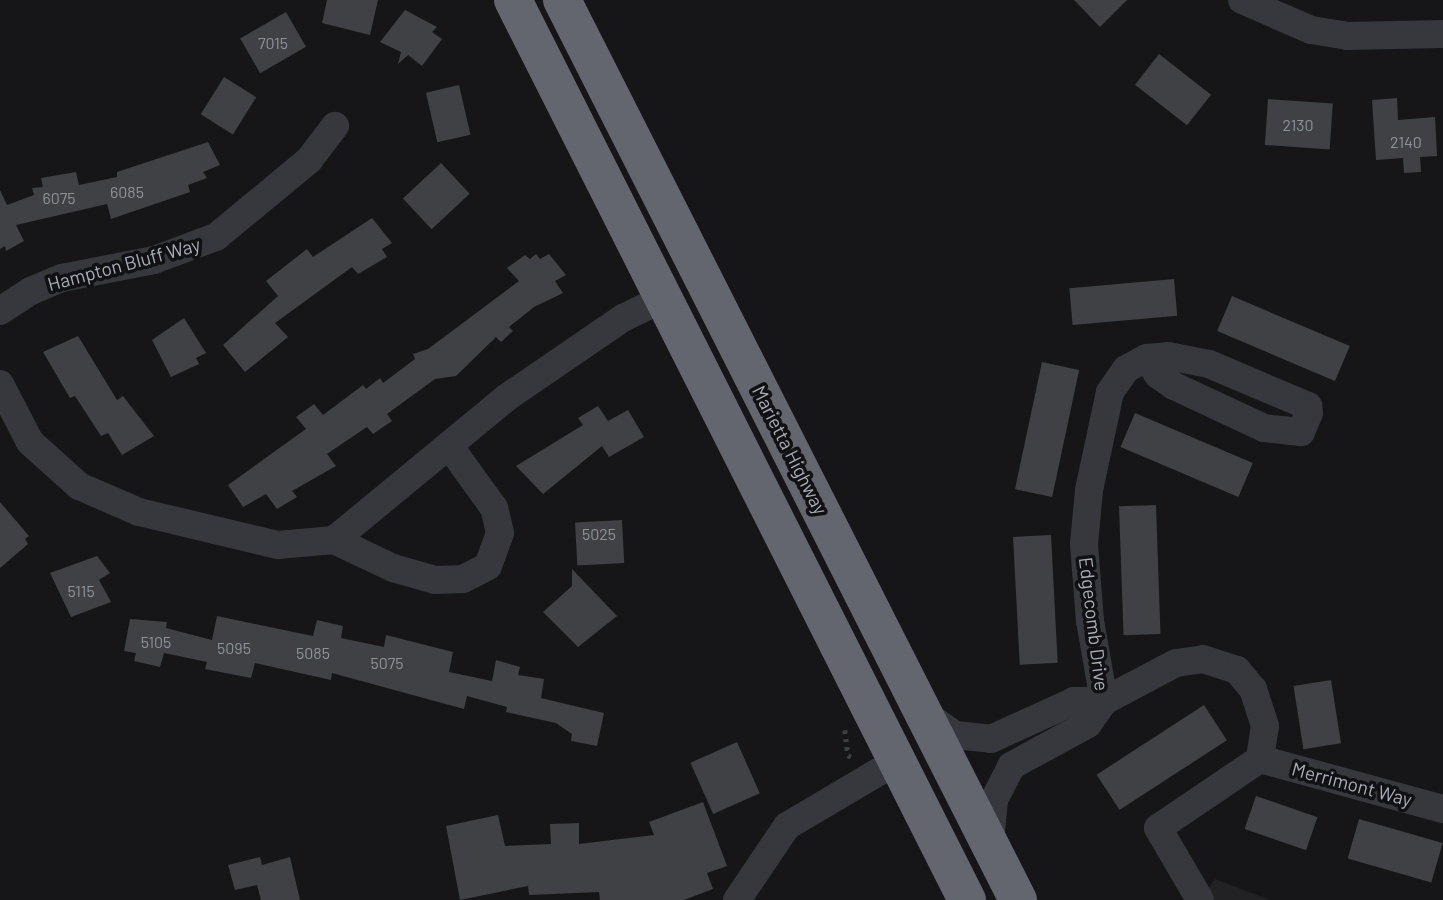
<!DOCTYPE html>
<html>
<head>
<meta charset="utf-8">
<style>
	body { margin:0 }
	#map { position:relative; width:1443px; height:900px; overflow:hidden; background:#161618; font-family:Barlow,sans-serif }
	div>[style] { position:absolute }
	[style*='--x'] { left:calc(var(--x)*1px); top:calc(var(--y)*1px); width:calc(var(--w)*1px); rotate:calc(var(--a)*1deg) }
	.built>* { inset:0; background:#222225 }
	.building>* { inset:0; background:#404145; transform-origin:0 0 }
	.path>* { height:4.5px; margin-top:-2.25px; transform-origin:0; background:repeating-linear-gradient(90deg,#3d3f44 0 3.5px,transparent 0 8.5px) }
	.minor>* { height:28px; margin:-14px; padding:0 14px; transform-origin:14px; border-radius:14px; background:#37383d }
	.highway>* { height:38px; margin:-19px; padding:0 19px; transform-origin:19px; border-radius:19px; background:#63666e }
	span { translate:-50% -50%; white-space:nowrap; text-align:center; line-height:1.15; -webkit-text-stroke:7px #111113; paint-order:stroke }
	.number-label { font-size:16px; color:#8e929b }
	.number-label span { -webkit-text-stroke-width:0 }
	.street-label { font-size:19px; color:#a8adb8 }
</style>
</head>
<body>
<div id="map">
	<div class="built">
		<div style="clip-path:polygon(1215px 879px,1270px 900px,1200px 900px)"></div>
	</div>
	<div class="building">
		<div style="clip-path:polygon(327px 0,378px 0,370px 35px,322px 23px)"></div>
		<div style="clip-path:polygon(1074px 0,1127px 0,1100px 27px)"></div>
		<div style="clip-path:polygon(405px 10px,437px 27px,432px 32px,442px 39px,422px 66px,408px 55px,398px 64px,401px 52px,380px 42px)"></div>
		<div style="left:286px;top:12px;width:40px;height:53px;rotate:60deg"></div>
		<div style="left:1159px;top:54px;width:66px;height:39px;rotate:38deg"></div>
		<div style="left:224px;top:77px;width:38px;height:44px;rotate:32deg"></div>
		<div style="left:459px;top:85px;width:51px;height:34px;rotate:77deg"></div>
		<div style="clip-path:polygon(1397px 98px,1398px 120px,1435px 117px,1437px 156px,1420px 157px,1421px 172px,1404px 173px,1403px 158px,1376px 160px,1372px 100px)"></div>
		<div style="left:1268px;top:99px;width:65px;height:46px;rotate:4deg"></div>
		<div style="clip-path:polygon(208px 142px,220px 165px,203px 172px,207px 178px,188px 185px,190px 192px,111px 219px,107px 204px,16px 225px,24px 241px,6px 251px,5px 246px,0 249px,0 190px,7px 205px,34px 195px,32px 188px,43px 187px,41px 178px,76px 172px,79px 185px,117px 177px,117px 172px)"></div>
		<div style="left:441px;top:163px;width:42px;height:52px;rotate:47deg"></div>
		<div style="clip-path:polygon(372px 218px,392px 243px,382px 249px,387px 257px,358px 274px,352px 267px,275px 323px,288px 337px,245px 372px,223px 345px,278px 296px,266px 281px,307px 249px,313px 257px)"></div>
		<div style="clip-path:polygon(536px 254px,540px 259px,549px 254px,566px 275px,555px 281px,563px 293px,534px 307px,509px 327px,513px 331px,501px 342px,496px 337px,456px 376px,435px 379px,387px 414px,392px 421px,373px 434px,367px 427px,327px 454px,336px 466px,292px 491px,297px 497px,277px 509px,266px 494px,243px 507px,228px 485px,306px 429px,296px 417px,314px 404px,323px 415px,363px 385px,366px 389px,380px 378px,383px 383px,415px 359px,413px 354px,428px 349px,519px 281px,507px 268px,525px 255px,530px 259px)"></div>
		<div style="left:1174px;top:279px;width:37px;height:105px;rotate:85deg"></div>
		<div style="left:1232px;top:296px;width:128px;height:38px;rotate:23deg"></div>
		<div style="clip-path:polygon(184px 318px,206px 353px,196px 358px,199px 364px,171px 377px,152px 340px)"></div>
		<div style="clip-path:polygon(78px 336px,117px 400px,123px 396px,154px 436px,122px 455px,108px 433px,101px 436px,75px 396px,70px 398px,43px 352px)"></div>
		<div style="left:1042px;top:362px;width:38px;height:130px;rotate:12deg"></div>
		<div style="clip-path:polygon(598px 406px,608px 421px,628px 410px,644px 437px,609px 457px,602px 446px,543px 494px,516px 466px,583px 425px,578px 418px)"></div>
		<div style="left:1135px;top:413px;width:128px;height:37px;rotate:23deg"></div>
		<div style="clip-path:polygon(0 502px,29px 536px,25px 539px,28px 544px,0 568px)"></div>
		<div style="left:1156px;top:505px;width:129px;height:37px;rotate:88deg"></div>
		<div style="left:622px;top:520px;width:43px;height:47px;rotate:87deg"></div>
		<div style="left:1051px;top:535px;width:128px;height:38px;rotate:87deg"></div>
		<div style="clip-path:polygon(97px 556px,110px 573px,99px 580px,111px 602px,71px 617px,50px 573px)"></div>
		<div style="clip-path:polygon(572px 569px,617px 616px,578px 647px,543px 612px,572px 586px)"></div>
		<div style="clip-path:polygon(217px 616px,313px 636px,317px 620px,343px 626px,341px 638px,384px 647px,386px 635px,453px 652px,449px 672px,492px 681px,496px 660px,520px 667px,518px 675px,544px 679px,541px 698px,604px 713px,597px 746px,571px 741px,572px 734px,556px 723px,506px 712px,507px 707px,467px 696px,464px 709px,332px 673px,331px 680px,255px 663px,251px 678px,205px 669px,207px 662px,164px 653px,160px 667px,134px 661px,136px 653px,124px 651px,130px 619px,167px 622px,166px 628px,212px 640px)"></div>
		<div style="left:1331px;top:680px;width:64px;height:38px;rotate:81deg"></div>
		<div style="left:1204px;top:705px;width:42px;height:128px;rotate:57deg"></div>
		<div style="left:737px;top:742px;width:56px;height:51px;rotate:66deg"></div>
		<div style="left:1256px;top:796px;width:65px;height:35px;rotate:19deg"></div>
		<div style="clip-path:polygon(703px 802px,727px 866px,707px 873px,713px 889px,684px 900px,600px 900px,599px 892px,529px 895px,528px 886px,460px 900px,446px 826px,498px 815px,505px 846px,551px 844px,550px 824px,579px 823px,579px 844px,654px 835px,649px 822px)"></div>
		<div style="left:1359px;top:819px;width:87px;height:41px;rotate:16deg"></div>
		<div style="clip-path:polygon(260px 857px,262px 865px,290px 857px,300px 900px,261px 900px,257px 885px,235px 890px,228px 865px)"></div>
	</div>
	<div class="path">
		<div style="--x:845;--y:730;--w:25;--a:83"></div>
		<div style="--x:848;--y:755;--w:7;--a:34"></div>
	</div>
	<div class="minor">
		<div style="--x:1242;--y:0;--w:75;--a:23.5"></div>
		<div style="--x:1311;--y:30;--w:36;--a:9"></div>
		<div style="--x:1347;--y:36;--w:96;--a:-1.2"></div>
		<div style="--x:0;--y:311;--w:37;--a:-33"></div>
		<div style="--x:31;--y:291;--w:34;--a:-23"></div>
		<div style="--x:62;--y:278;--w:94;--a:-11.1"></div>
		<div style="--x:154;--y:260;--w:66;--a:-20.4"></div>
		<div style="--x:216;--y:237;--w:121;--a:-39.6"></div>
		<div style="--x:309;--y:160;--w:43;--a:-52.6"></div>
		<div style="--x:0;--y:384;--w:65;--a:62.7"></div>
		<div style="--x:30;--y:442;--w:66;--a:41.9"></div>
		<div style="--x:79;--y:486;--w:65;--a:23.4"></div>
		<div style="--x:139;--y:512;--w:143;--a:13.4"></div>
		<div style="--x:278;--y:545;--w:56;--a:-5.1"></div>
		<div style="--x:334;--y:540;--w:65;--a:25.4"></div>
		<div style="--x:393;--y:568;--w:44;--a:15.9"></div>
		<div style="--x:435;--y:580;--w:28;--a:-2"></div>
		<div style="--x:463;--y:579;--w:28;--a:-27"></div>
		<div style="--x:488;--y:566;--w:35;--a:-70"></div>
		<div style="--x:500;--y:533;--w:26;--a:-103"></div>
		<div style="--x:494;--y:508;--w:75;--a:-125.8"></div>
		<div style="--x:334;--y:540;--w:223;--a:-39.5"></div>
		<div style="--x:506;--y:398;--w:142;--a:-34.4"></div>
		<div style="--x:623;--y:318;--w:46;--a:-26"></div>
		<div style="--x:1104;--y:701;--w:81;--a:-99.9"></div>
		<div style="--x:1090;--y:621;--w:77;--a:-94.5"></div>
		<div style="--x:1084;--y:544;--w:54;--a:-84.7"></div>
		<div style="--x:1089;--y:490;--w:100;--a:-77.9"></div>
		<div style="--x:1110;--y:392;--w:28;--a:-55"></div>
		<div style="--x:1126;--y:369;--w:24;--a:-28"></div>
		<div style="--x:1147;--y:358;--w:21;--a:-5"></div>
		<div style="--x:1168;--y:356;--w:42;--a:11"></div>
		<div style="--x:1209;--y:364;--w:108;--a:23"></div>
		<div style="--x:1308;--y:406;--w:7;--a:82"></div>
		<div style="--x:1309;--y:413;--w:21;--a:113"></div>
		<div style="--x:1301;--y:432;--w:37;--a:-174"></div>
		<div style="--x:1264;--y:428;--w:99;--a:-155"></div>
		<div style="--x:1174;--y:386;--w:19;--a:-145"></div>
		<div style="--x:1158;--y:375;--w:20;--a:-123"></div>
		<div style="--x:925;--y:714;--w:37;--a:35"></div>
		<div style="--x:955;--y:735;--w:36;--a:6"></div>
		<div style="--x:991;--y:739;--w:91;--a:-24.6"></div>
		<div style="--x:1074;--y:701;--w:30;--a:0"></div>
		<div style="--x:1104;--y:701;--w:81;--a:-27.8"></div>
		<div style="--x:1176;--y:663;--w:27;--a:-8"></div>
		<div style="--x:1203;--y:659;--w:36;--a:18"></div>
		<div style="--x:1237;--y:670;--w:25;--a:50"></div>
		<div style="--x:1253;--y:689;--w:39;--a:72"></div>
		<div style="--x:1265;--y:726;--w:33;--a:99"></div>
		<div style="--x:1260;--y:759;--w:123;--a:145.9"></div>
		<div style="--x:1158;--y:828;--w:83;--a:59.7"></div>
		<div style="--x:1260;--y:759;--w:190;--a:15.3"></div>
		<div style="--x:990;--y:843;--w:43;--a:-84.7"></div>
		<div style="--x:994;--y:800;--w:38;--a:-63"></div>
		<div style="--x:1011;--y:766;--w:88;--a:-28.6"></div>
		<div style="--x:1088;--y:724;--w:28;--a:-55"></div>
		<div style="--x:737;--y:900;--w:89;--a:-56"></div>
		<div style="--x:787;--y:826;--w:128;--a:-30.6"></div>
	</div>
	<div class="highway">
		<div style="--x:513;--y:0;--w:1008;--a:63.23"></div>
		<div style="--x:562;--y:0;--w:1009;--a:63.13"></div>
	</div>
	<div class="number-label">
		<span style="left:273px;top:43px">7015</span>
		<span style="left:1298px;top:125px">2130</span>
		<span style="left:1406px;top:142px">2140</span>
		<span style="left:127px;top:192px">6085</span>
		<span style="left:59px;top:198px">6075</span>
		<span style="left:599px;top:534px">5025</span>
		<span style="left:81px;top:591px">5115</span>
		<span style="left:156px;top:642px">5105</span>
		<span style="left:234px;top:648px">5095</span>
		<span style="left:313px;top:653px">5085</span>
		<span style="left:387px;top:663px">5075</span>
	</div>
	<div class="street-label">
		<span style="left:124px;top:264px;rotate:-15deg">Hampton Bluff Way</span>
		<span style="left:790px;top:450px;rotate:63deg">Marietta Highway</span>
		<span style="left:1094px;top:624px;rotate:83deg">Edgecomb Drive</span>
		<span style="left:1352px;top:784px;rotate:15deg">Merrimont Way</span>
	</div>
</div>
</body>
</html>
